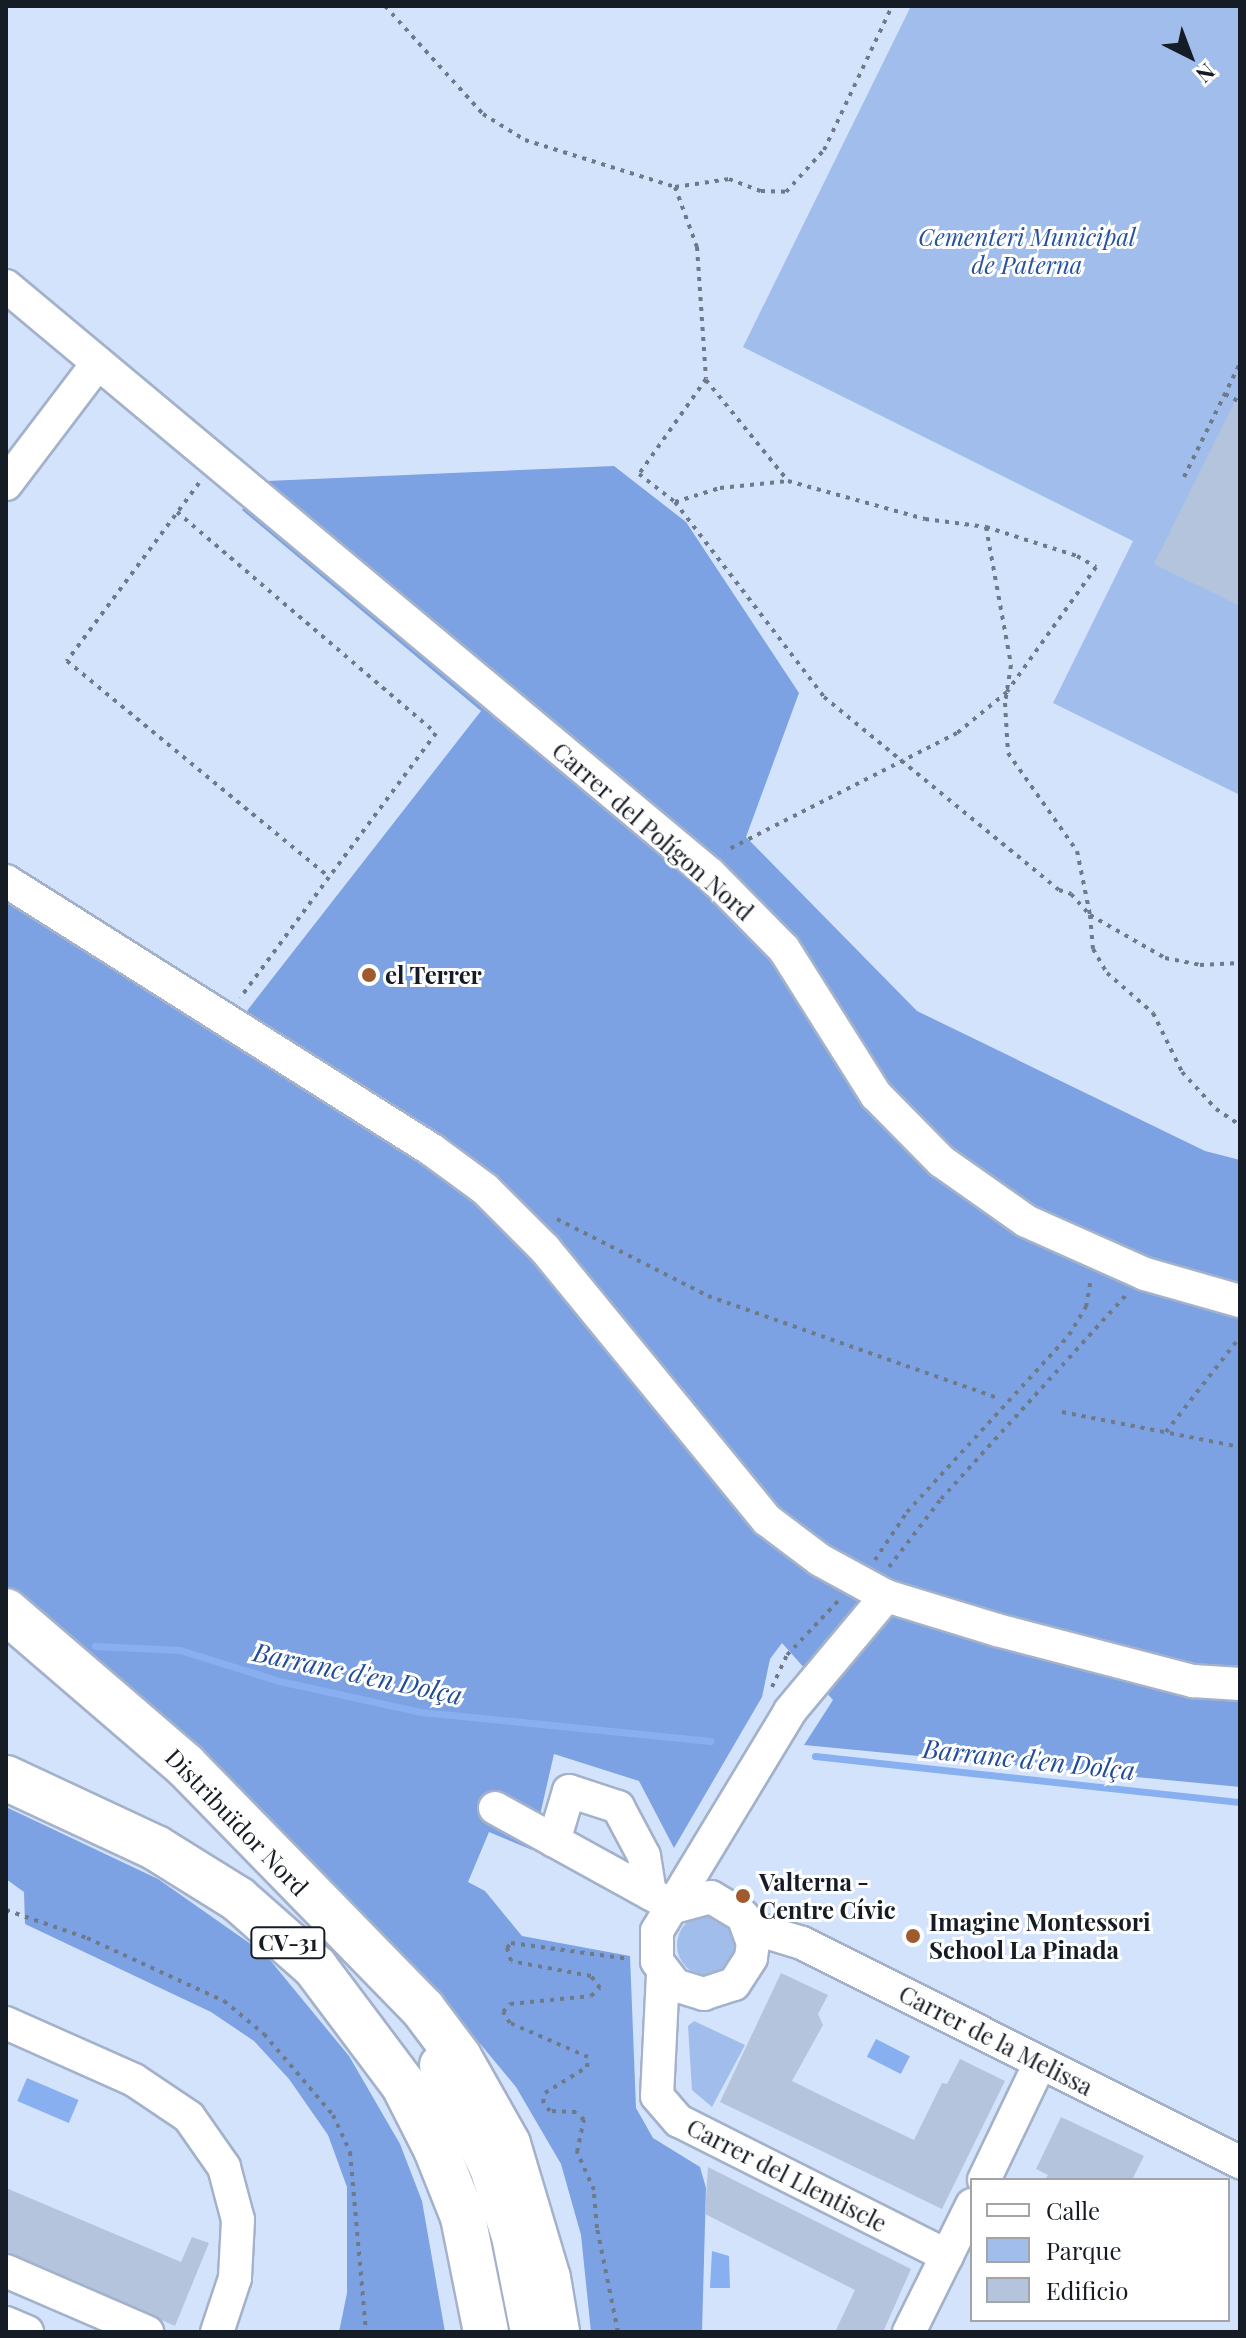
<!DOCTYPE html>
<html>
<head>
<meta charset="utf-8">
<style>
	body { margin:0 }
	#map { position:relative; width:1246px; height:2338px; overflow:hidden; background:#d3e3fc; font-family:"Playfair Display",serif }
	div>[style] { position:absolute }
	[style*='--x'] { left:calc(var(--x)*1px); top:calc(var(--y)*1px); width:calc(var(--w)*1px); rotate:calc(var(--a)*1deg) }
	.green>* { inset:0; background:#a1bdec }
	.round { border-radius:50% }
	.forest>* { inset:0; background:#7ca2e3 }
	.water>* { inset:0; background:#88aff0; transform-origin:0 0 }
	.stream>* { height:7px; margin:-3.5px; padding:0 3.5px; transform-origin:3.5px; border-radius:3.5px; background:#88aff0 }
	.building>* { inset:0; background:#b5c4dd }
	.path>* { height:4px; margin-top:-2px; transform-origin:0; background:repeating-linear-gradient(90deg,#6e7989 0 4px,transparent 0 10px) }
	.roads { filter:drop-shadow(2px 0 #a3b2ca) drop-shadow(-2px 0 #a3b2ca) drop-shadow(0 2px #a3b2ca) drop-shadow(0 -2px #a3b2ca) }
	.minor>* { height:32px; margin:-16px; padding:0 16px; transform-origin:16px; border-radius:16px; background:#fff }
	.major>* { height:40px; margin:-20px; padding:0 20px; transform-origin:20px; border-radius:20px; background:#fff }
	.highway>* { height:44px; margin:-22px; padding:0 22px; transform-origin:22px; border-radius:22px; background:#fff }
	.dots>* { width:22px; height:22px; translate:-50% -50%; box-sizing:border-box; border:4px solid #fff; border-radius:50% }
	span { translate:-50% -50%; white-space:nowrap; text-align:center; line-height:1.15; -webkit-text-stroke:6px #fff; paint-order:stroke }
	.shield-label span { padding:2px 6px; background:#fff; border:2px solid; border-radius:6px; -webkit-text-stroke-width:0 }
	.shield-label { font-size:22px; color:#161c25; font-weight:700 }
	.park-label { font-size:24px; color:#26529f; font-style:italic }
	.street-label { font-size:24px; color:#161c25 }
	.poi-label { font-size:24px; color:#161c25; font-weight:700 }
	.left { translate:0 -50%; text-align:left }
	.water-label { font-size:26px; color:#214c99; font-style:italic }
	.frame { position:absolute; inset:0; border:8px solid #161c25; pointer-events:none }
	.legend { position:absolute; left:970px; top:2178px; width:260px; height:144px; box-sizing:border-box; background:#fff; border:2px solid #a2a4a8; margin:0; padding:10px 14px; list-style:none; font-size:24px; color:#161c25 }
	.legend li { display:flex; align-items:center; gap:16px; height:40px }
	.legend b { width:40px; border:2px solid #a2a4a8 }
	.north { position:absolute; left:1150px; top:16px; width:80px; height:80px; -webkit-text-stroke:6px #fff; paint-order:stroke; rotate:138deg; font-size:22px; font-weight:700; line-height:32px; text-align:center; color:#161c25 }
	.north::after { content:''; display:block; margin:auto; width:28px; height:36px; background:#161c25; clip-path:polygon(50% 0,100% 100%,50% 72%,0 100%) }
</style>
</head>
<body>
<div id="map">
	<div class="green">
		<div style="clip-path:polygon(911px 6px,1240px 6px,1240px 795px,1053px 703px,1133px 541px,743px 347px)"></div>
		<div class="round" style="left:677px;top:1914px;width:62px;height:62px"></div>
		<div style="clip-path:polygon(694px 2021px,745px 2045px,712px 2107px,692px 2090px,688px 2026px)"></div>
	</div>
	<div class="forest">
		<div style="clip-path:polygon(614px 466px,686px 522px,799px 693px,746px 837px,917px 1011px,1205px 1151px,1240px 1160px,1240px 1787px,804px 1745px,833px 1700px,782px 1643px,770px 1659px,762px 1697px,674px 1848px,639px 1781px,554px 1754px,532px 1850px,489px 1832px,468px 1882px,485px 1891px,522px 1936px,630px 1956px,636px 2108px,653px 2138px,700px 2167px,706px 2188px,702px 2332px,591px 2332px,581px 2235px,561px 2164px,516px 2087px,434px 1988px,6px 1587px,6px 895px,225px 1039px,481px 711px,242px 510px,267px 481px)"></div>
		<div style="clip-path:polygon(6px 1807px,158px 1879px,265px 1954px,349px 2056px,400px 2144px,422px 2201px,445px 2332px,339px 2332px,347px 2293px,347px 2187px,328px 2135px,289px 2079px,254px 2041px,211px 2012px,25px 1924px,24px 1892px,6px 1879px)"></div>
	</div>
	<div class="water">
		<div style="left:876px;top:2039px;width:38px;height:20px;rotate:27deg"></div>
		<div style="left:27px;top:2078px;width:56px;height:25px;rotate:23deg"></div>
		<div style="clip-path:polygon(712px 2251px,729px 2256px,730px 2288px,710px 2288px)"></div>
	</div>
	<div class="stream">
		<div style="--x:95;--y:1646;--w:85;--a:2.7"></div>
		<div style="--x:180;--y:1650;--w:104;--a:17.4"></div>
		<div style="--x:279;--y:1681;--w:145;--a:12.3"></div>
		<div style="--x:421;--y:1712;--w:291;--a:5.7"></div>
		<div style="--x:815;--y:1756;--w:427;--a:6.2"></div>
	</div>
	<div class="building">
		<div style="clip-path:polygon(1240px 391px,1240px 606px,1154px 564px)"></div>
		<div style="clip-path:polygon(781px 1973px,828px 1995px,818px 2014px,823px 2025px,792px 2081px,853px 2111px,914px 2140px,942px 2083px,947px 2084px,960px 2059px,1005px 2081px,942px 2209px,720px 2102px)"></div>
		<div style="clip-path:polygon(1061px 2117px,1144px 2156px,1132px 2180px,1045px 2180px,1048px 2175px,1036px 2169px)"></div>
		<div style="clip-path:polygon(708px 2167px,911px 2269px,883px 2332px,835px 2332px,855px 2290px,705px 2214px)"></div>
		<div style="clip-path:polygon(6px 2188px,181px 2262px,192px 2237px,209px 2243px,175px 2326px,6px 2252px)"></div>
	</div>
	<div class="path">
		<div style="--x:385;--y:6;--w:146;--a:47.8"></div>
		<div style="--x:483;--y:114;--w:49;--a:31.8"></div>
		<div style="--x:525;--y:140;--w:157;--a:17.4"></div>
		<div style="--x:675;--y:187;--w:64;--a:69.9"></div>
		<div style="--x:697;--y:247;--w:132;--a:86.1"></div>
		<div style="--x:706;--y:379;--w:116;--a:125.2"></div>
		<div style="--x:639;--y:474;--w:46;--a:37.9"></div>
		<div style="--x:675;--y:502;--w:245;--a:52.6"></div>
		<div style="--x:824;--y:697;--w:304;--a:39.4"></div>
		<div style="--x:1059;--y:890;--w:13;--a:18"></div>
		<div style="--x:1071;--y:894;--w:28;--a:48"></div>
		<div style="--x:1090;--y:915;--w:34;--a:85"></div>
		<div style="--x:1093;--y:949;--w:28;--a:60"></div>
		<div style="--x:1107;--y:973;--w:61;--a:41"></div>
		<div style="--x:1153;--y:1013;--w:66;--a:63.8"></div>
		<div style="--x:1182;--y:1072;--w:50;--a:47.4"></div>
		<div style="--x:1216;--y:1109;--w:29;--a:34"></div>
		<div style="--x:675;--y:187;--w:55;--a:-8.4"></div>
		<div style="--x:729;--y:179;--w:34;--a:21"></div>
		<div style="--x:761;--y:191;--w:25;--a:2"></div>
		<div style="--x:786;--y:192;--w:57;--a:-47.9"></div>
		<div style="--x:824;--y:150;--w:159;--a:-64.7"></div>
		<div style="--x:706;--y:380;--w:130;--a:50.9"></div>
		<div style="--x:788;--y:481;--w:142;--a:15.5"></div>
		<div style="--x:925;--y:519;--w:62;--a:7.5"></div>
		<div style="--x:986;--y:527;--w:96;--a:17.7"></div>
		<div style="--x:1077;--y:556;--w:22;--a:30"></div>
		<div style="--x:1096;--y:567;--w:153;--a:125.5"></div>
		<div style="--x:1007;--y:692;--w:65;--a:140.6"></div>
		<div style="--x:957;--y:733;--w:260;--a:153"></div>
		<div style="--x:1225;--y:394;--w:17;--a:28"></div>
		<div style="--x:1184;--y:477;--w:127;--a:-63.8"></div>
		<div style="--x:199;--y:483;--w:222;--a:126.6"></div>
		<div style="--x:67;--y:661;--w:340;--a:39.5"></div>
		<div style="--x:329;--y:877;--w:150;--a:126.3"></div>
		<div style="--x:675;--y:502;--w:47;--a:-17.3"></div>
		<div style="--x:720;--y:488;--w:68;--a:-5.9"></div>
		<div style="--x:177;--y:512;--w:340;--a:40.5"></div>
		<div style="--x:436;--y:733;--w:179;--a:126.6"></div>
		<div style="--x:986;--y:527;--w:140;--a:79.7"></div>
		<div style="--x:1011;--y:665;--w:38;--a:99"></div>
		<div style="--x:1005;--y:703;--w:50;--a:86.6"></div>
		<div style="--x:1008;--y:753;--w:120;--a:54.9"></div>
		<div style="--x:1077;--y:851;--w:65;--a:78.5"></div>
		<div style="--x:1090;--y:915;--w:86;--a:29.8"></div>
		<div style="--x:1165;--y:958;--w:36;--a:11"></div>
		<div style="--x:1200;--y:965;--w:40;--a:-2.9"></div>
		<div style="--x:557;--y:1219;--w:169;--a:27"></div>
		<div style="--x:708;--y:1296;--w:306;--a:19.4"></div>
		<div style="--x:1062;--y:1412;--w:181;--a:11.1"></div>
		<div style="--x:1166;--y:1432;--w:120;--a:-52.1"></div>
		<div style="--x:875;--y:1560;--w:58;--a:-56.3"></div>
		<div style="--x:907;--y:1512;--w:240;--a:-47.5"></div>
		<div style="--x:1069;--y:1335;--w:33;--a:-59"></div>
		<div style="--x:1086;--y:1307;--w:28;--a:-80"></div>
		<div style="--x:889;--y:1567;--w:86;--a:-52.6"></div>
		<div style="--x:941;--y:1499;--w:277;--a:-47.8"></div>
		<div style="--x:772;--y:1687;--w:35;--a:-65"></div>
		<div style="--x:787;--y:1655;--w:76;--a:-46.6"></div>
		<div style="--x:6;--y:1910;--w:86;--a:19.1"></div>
		<div style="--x:87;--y:1938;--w:151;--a:24.7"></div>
		<div style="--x:224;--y:2001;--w:52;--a:39.5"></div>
		<div style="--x:264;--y:2034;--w:106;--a:49.6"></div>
		<div style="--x:333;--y:2115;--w:41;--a:65.3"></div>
		<div style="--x:350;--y:2152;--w:181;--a:84.9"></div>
		<div style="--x:618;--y:2332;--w:106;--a:-101.4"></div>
		<div style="--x:597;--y:2228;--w:38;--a:-95"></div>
		<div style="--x:594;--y:2190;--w:42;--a:-114.1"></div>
		<div style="--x:577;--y:2152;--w:33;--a:-78"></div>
		<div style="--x:584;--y:2120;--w:11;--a:-135"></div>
		<div style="--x:576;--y:2112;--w:26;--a:-178"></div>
		<div style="--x:550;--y:2111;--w:11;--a:-131"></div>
		<div style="--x:543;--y:2103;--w:10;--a:-79"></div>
		<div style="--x:545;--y:2093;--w:49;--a:-31.8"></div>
		<div style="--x:587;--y:2067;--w:10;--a:-84"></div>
		<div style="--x:588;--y:2057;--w:85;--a:-156.4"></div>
		<div style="--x:510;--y:2023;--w:13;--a:-122"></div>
		<div style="--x:503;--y:2012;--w:11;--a:-49"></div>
		<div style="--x:510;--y:2004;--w:81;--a:-5.6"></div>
		<div style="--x:591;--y:1996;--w:12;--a:-42"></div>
		<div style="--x:600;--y:1988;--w:15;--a:-127"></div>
		<div style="--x:591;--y:1976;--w:81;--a:-169.4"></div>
		<div style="--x:511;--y:1961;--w:14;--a:-107"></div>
		<div style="--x:507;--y:1948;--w:6;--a:-51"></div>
		<div style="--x:511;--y:1943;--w:120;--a:7.7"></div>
	</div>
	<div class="roads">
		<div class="minor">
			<div style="--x:6;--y:286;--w:917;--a:39.87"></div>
			<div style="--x:710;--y:874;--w:105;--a:45.4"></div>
			<div style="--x:784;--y:949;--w:173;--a:57.8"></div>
			<div style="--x:876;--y:1095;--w:93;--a:45.4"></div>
			<div style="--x:941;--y:1161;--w:104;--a:35.2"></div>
			<div style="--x:1026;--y:1221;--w:130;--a:24"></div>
			<div style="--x:1145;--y:1274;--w:99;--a:15.9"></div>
			<div style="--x:6;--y:484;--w:152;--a:-52.8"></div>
			<div style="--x:6;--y:881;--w:504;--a:32.27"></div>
			<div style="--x:432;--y:1150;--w:66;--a:36.3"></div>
			<div style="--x:485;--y:1189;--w:85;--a:45"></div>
			<div style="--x:545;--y:1249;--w:350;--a:50.7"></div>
			<div style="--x:767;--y:1520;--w:66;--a:37"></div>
			<div style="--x:820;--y:1560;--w:75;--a:28.6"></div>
			<div style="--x:886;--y:1596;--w:116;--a:17"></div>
			<div style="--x:997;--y:1630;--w:203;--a:14.6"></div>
			<div style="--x:1193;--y:1681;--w:47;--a:3.7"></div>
			<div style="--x:495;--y:1808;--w:205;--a:28.9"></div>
			<div style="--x:554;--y:1841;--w:52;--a:-73.3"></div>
			<div style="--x:569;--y:1791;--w:52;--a:18.1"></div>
			<div style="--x:618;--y:1807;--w:55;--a:62"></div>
			<div style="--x:644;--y:1856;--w:38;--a:81"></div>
			<div style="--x:674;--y:1907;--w:38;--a:-15"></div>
			<div style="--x:711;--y:1897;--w:37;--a:31"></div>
			<div style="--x:743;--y:1916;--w:29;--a:70"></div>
			<div style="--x:753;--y:1943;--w:15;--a:98"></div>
			<div style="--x:751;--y:1958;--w:31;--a:123"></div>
			<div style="--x:734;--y:1984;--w:32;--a:162"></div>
			<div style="--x:704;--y:1994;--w:30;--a:-163"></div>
			<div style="--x:675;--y:1985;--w:30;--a:-127"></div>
			<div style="--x:657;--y:1961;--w:30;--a:-90"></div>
			<div style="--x:657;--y:1931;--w:257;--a:-58.8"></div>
			<div style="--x:790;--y:1711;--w:150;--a:-50.1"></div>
			<div style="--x:749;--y:1927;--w:55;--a:16.8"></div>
			<div style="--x:802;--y:1943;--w:490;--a:26.6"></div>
			<div style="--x:663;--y:1974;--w:122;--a:92.8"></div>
			<div style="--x:657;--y:2096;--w:33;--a:49"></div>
			<div style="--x:679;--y:2121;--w:300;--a:26.7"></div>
			<div style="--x:6;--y:2023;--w:140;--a:24"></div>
			<div style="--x:134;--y:2080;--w:66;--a:33.9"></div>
			<div style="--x:189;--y:2117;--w:61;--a:55"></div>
			<div style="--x:224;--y:2167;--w:55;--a:75.2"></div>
			<div style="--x:238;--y:2220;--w:58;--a:93"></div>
			<div style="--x:235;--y:2278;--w:57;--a:108.4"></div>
			<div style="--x:984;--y:2180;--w:130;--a:-64.4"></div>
			<div style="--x:6;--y:2271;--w:154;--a:23.4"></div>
			<div style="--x:6;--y:2323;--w:23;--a:23"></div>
			<div style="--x:909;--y:2332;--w:142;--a:-63.6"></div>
		</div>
		<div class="major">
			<div style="--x:440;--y:2065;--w:114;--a:64.1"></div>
			<div style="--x:490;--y:2168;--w:71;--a:72.1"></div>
			<div style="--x:512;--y:2236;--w:98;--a:78.8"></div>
		</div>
		<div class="highway">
			<div style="--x:6;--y:1611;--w:236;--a:40.7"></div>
			<div style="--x:185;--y:1765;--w:341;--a:45.7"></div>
			<div style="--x:423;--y:2009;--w:60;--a:53.1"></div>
			<div style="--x:459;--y:2057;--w:100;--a:60.6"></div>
			<div style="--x:508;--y:2144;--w:140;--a:73.4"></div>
			<div style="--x:548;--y:2278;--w:55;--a:80.5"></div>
			<div style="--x:6;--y:1778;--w:166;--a:25"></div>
			<div style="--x:156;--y:1848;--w:97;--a:31.9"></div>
			<div style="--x:238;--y:1899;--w:103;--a:41.4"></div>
			<div style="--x:315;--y:1967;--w:146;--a:53.1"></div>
			<div style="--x:403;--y:2084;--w:73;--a:63.1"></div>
			<div style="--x:436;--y:2149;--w:73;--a:68.3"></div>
			<div style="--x:463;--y:2217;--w:117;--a:78.7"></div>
		</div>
	</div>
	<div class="dots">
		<div style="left:369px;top:975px;background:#9f5a2e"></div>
		<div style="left:743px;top:1896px;background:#9f5a2e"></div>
		<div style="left:913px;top:1936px;background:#9f5a2e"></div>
	</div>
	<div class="shield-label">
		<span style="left:288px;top:1943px">CV-31</span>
	</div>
	<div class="park-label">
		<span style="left:1027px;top:251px">Cementeri Municipal<br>de Paterna</span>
	</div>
	<div class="street-label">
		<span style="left:653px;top:831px;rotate:41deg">Carrer del Polígon Nord</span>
		<span style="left:237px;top:1822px;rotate:46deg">Distribuïdor Nord</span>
		<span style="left:996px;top:2040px;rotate:27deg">Carrer de la Melissa</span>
		<span style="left:787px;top:2175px;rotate:27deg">Carrer del Llentiscle</span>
	</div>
	<div class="poi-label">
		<span class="left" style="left:385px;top:975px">el Terrer</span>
		<span class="left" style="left:759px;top:1896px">Valterna -<br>Centre Cívic</span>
		<span class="left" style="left:929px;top:1936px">Imagine Montessori<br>School La Pinada</span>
	</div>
	<div class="water-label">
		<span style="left:358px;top:1673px;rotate:12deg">Barranc d'en Dolça</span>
		<span style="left:1029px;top:1759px;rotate:6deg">Barranc d'en Dolça</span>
	</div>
	<div class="frame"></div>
	<ul class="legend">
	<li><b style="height:10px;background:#fff"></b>Calle</li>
	<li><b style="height:22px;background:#a1bdec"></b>Parque</li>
	<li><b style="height:22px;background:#b5c4dd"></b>Edificio</li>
	</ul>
	<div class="north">N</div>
</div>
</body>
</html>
